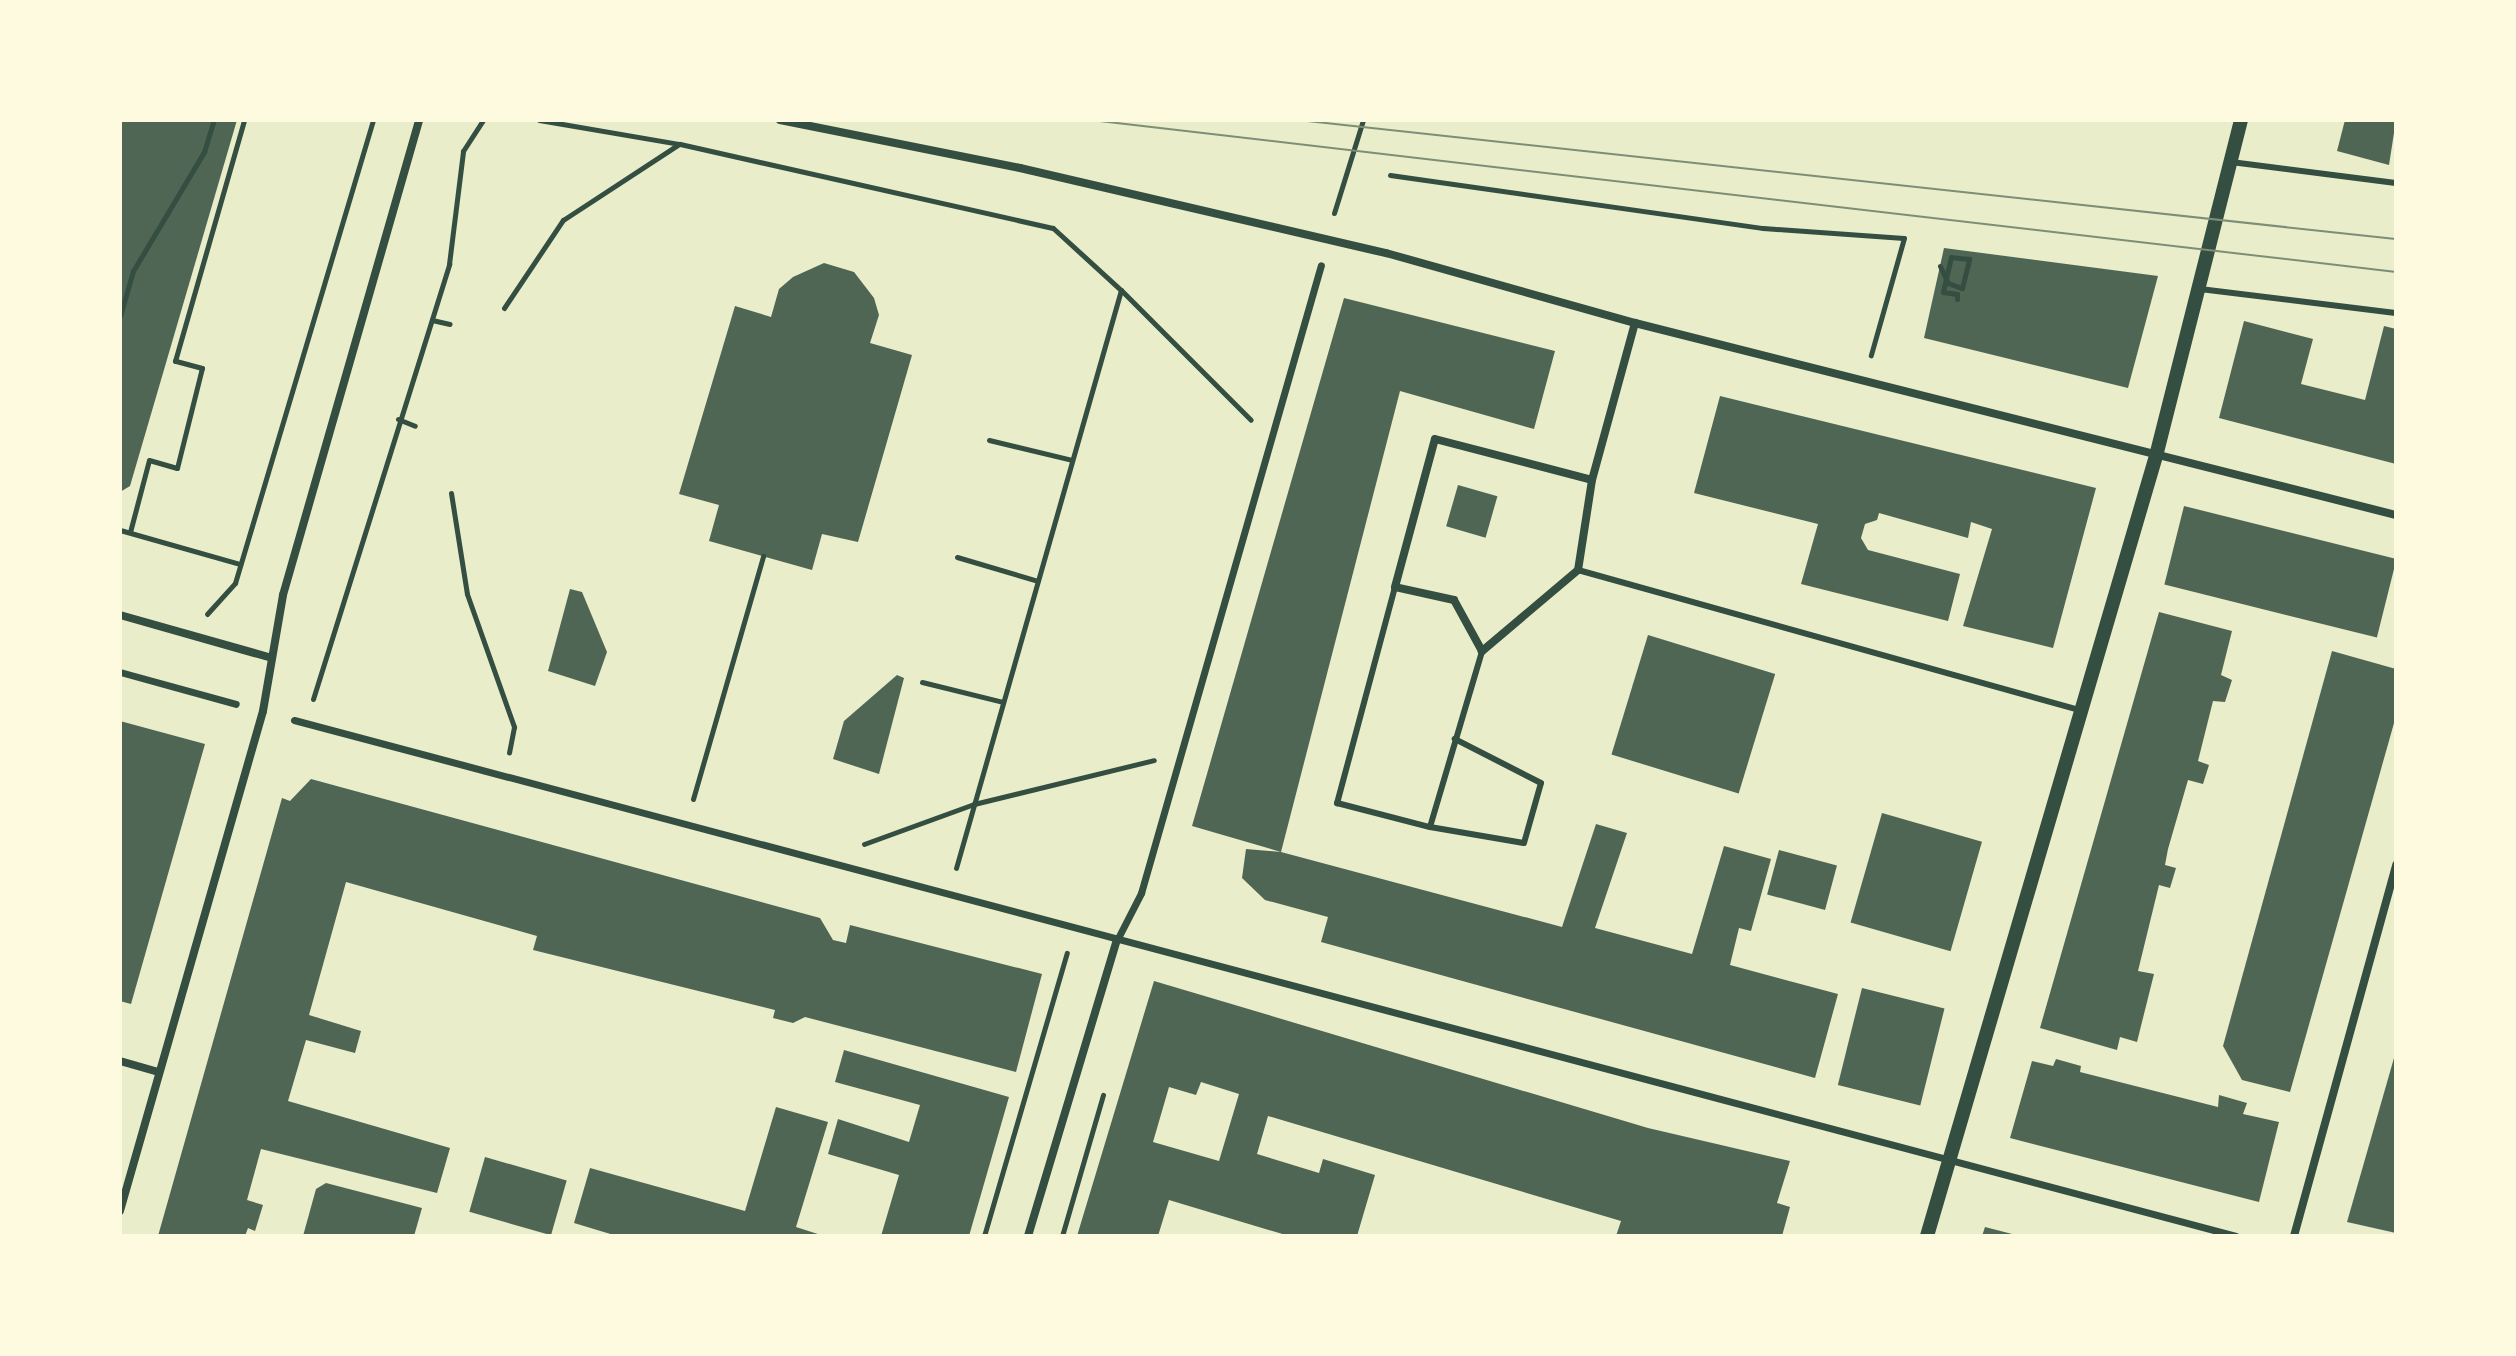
<!DOCTYPE html>
<html>
<head>
<meta charset="utf-8">
<style>
	body { margin:0 }
	#map { position:relative; width:2516px; height:1356px; overflow:hidden; background:#e9edc9; font-family:"DejaVu Sans",sans-serif }
	div>[style] { position:absolute }
	[style*='--x'] { left:calc(var(--x)*1px); top:calc(var(--y)*1px); width:calc(var(--w)*1px); rotate:calc(var(--a)*1deg) }
	.building>* { inset:0; background:#4f6655; transform-origin:0 0 }
	.path>* { height:5px; margin:-2.5px; padding:0 2.5px; transform-origin:2.5px; border-radius:2.5px; background:#344e41 }
	.service>* { height:6px; margin:-3px; padding:0 3px; transform-origin:3px; border-radius:3px; background:#344e41 }
	.pedestrian>* { height:7px; margin:-3.5px; padding:0 3.5px; transform-origin:3.5px; border-radius:3.5px; background:#344e41 }
	.minor>* { height:8px; margin:-4px; padding:0 4px; transform-origin:4px; border-radius:4px; background:#344e41 }
	.tertiary>* { height:14px; margin:-7px; padding:0 7px; transform-origin:7px; border-radius:7px; background:#344e41 }
	.tram>* { height:2px; margin:-1px; padding:0 1px; transform-origin:1px; border-radius:1px; background:#7c8e77 }
	span { translate:-50% -50%; white-space:nowrap; text-align:center; line-height:1.15; -webkit-text-stroke:6px #fefae0; paint-order:stroke }
	.frame { position:absolute; inset:0; border:122px solid #fefae0; pointer-events:none }
</style>
</head>
<body>
<div id="map">
	<div class="building">
		<div style="clip-path:polygon(120px 120px,237px 120px,130px 486px,120px 492px)"></div>
		<div style="clip-path:polygon(2345px 120px,2396px 120px,2389px 165px,2337px 151px)"></div>
		<div style="clip-path:polygon(1944px 248px,2158px 276px,2128px 388px,1924px 338px)"></div>
		<div style="clip-path:polygon(824px 263px,854px 272px,874px 298px,879px 315px,870px 343px,912px 355px,858px 542px,822px 534px,812px 570px,709px 541px,719px 505px,679px 494px,735px 306px,771px 317px,779px 289px,793px 277px)"></div>
		<div style="clip-path:polygon(1344px 298px,1555px 351px,1534px 429px,1400px 391px,1281px 852px,1562px 927px,1596px 824px,1627px 833px,1595px 928px,1692px 954px,1724px 846px,1771px 859px,1751px 931px,1739px 928px,1730px 965px,1838px 994px,1815px 1078px,1321px 942px,1328px 917px,1265px 900px,1242px 878px,1246px 849px,1281px 852px,1192px 826px)"></div>
		<div style="clip-path:polygon(2244px 321px,2313px 339px,2301px 384px,2365px 400px,2384px 326px,2396px 329px,2396px 464px,2219px 418px)"></div>
		<div style="clip-path:polygon(1720px 396px,2096px 488px,2053px 648px,1963px 626px,1992px 529px,1971px 522px,1968px 538px,1879px 513px,1877px 520px,1865px 524px,1861px 538px,1868px 550px,1960px 574px,1948px 621px,1801px 584px,1818px 524px,1694px 493px)"></div>
		<div style="left:1458px;top:485px;width:41px;height:43px;rotate:16deg"></div>
		<div style="left:2184px;top:506px;width:219px;height:81px;rotate:14deg"></div>
		<div style="clip-path:polygon(570px 589px,582px 592px,607px 652px,595px 686px,548px 671px)"></div>
		<div style="clip-path:polygon(2159px 612px,2232px 631px,2221px 675px,2232px 680px,2225px 702px,2213px 701px,2198px 761px,2209px 765px,2203px 784px,2188px 780px,2168px 849px,2165px 865px,2176px 868px,2170px 888px,2159px 885px,2138px 971px,2154px 974px,2137px 1042px,2120px 1037px,2117px 1050px,2040px 1028px)"></div>
		<div style="left:1648px;top:635px;width:133px;height:125px;rotate:17deg"></div>
		<div style="clip-path:polygon(2332px 651px,2396px 669px,2396px 716px,2290px 1092px,2242px 1080px,2223px 1046px)"></div>
		<div style="clip-path:polygon(897px 675px,904px 678px,879px 774px,833px 759px,844px 721px)"></div>
		<div style="clip-path:polygon(120px 721px,205px 744px,131px 1004px,120px 1001px)"></div>
		<div style="clip-path:polygon(311px 779px,820px 918px,833px 940px,846px 943px,850px 925px,1042px 974px,1016px 1072px,805px 1017px,793px 1023px,773px 1018px,775px 1010px,533px 950px,537px 936px,346px 882px,309px 1015px,361px 1031px,355px 1053px,306px 1040px,288px 1101px,450px 1148px,437px 1193px,261px 1149px,247px 1200px,263px 1205px,255px 1231px,248px 1228px,245px 1236px,158px 1236px,282px 798px,290px 801px)"></div>
		<div style="left:1882px;top:813px;width:104px;height:114px;rotate:16deg"></div>
		<div style="left:1779px;top:850px;width:60px;height:46px;rotate:15deg"></div>
		<div style="clip-path:polygon(evenodd,1154px 981px,1648px 1128px,1790px 1161px,1777px 1203px,1790px 1207px,1782px 1236px,1616px 1236px,1621px 1221px,1268px 1116px,1257px 1154px,1319px 1173px,1323px 1159px,1375px 1175px,1357px 1236px,1289px 1236px,1169px 1200px,1158px 1236px,1077px 1236px,1154px 981px,1201px 1082px,1239px 1094px,1219px 1161px,1153px 1142px,1169px 1087px,1196px 1095px,1201px 1082px)"></div>
		<div style="left:1862px;top:988px;width:85px;height:100px;rotate:14deg"></div>
		<div style="clip-path:polygon(844px 1050px,1009px 1097px,969px 1236px,881px 1236px,899px 1175px,828px 1154px,838px 1119px,909px 1142px,920px 1105px,835px 1082px)"></div>
		<div style="clip-path:polygon(2396px 1051px,2396px 1233px,2347px 1222px)"></div>
		<div style="clip-path:polygon(2056px 1059px,2081px 1066px,2080px 1072px,2218px 1107px,2219px 1095px,2247px 1103px,2243px 1114px,2279px 1122px,2259px 1202px,2010px 1138px,2032px 1061px,2053px 1066px)"></div>
		<div style="clip-path:polygon(776px 1107px,828px 1122px,796px 1227px,824px 1236px,617px 1236px,574px 1223px,590px 1168px,745px 1211px)"></div>
		<div style="left:485px;top:1157px;width:85px;height:57px;rotate:16deg"></div>
		<div style="clip-path:polygon(326px 1183px,422px 1208px,414px 1236px,303px 1236px,316px 1189px)"></div>
		<div style="clip-path:polygon(1985px 1227px,2016px 1235px,2016px 1236px,1982px 1236px)"></div>
	</div>
	<div class="path">
		<div style="--x:539;--y:120;--w:143;--a:9.7"></div>
		<div style="--x:680;--y:144;--w:382;--a:12.7"></div>
		<div style="--x:1053;--y:228;--w:92;--a:42.4"></div>
		<div style="--x:1121;--y:290;--w:601;--a:105.93"></div>
		<div style="--x:1390;--y:175;--w:377;--a:8.1"></div>
		<div style="--x:1763;--y:228;--w:141;--a:4.1"></div>
		<div style="--x:1904;--y:238;--w:122;--a:105.8"></div>
		<div style="--x:1334;--y:213;--w:97;--a:-72.7"></div>
		<div style="--x:1940;--y:266;--w:19;--a:65"></div>
		<div style="--x:1948;--y:283;--w:15;--a:20"></div>
		<div style="--x:1962;--y:288;--w:30;--a:-76"></div>
		<div style="--x:1969;--y:259;--w:18;--a:-174"></div>
		<div style="--x:1951;--y:257;--w:36;--a:103"></div>
		<div style="--x:1943;--y:292;--w:14;--a:8"></div>
		<div style="--x:1957;--y:294;--w:5;--a:90"></div>
		<div style="--x:1122;--y:291;--w:182;--a:45"></div>
		<div style="--x:504;--y:308;--w:106;--a:-56.2"></div>
		<div style="--x:563;--y:220;--w:139;--a:-33.2"></div>
		<div style="--x:120;--y:316;--w:47;--a:-73.9"></div>
		<div style="--x:133;--y:271;--w:139;--a:-59.2"></div>
		<div style="--x:204;--y:152;--w:34;--a:-73"></div>
		<div style="--x:432;--y:320;--w:18;--a:13"></div>
		<div style="--x:398;--y:419;--w:18;--a:22"></div>
		<div style="--x:989;--y:440;--w:85;--a:13.5"></div>
		<div style="--x:451;--y:493;--w:102;--a:81"></div>
		<div style="--x:467;--y:594;--w:141;--a:70.5"></div>
		<div style="--x:514;--y:727;--w:26;--a:101"></div>
		<div style="--x:120;--y:530;--w:125;--a:15.8"></div>
		<div style="--x:130;--y:532;--w:74;--a:-75.2"></div>
		<div style="--x:149;--y:460;--w:29;--a:16"></div>
		<div style="--x:177;--y:468;--w:103;--a:-76"></div>
		<div style="--x:202;--y:368;--w:28;--a:-165"></div>
		<div style="--x:175;--y:361;--w:251;--a:-74"></div>
		<div style="--x:957;--y:557;--w:84;--a:16.5"></div>
		<div style="--x:207;--y:614;--w:42;--a:-47.9"></div>
		<div style="--x:235;--y:583;--w:483;--a:-73.4"></div>
		<div style="--x:922;--y:682;--w:83;--a:13.9"></div>
		<div style="--x:313;--y:699;--w:456;--a:-72.6"></div>
		<div style="--x:449;--y:264;--w:114;--a:-82.9"></div>
		<div style="--x:463;--y:151;--w:37;--a:-57"></div>
		<div style="--x:693;--y:799;--w:253;--a:-73.9"></div>
		<div style="--x:864;--y:844;--w:117;--a:-20"></div>
		<div style="--x:974;--y:804;--w:185;--a:-13.7"></div>
		<div style="--x:984;--y:1236;--w:295;--a:-73.7"></div>
		<div style="--x:1062;--y:1236;--w:147;--a:-73.8"></div>
	</div>
	<div class="service">
		<div style="--x:2231;--y:162;--w:166;--a:7.3"></div>
		<div style="--x:2200;--y:289;--w:197;--a:7"></div>
		<div style="--x:1578;--y:570;--w:520;--a:15.61"></div>
		<div style="--x:1395;--y:587;--w:224;--a:105"></div>
		<div style="--x:1337;--y:803;--w:96;--a:14.5"></div>
		<div style="--x:1430;--y:827;--w:184;--a:-73.5"></div>
		<div style="--x:1430;--y:827;--w:95;--a:9.7"></div>
		<div style="--x:1524;--y:843;--w:62;--a:-74.2"></div>
		<div style="--x:1541;--y:783;--w:97;--a:-152.9"></div>
	</div>
	<div class="pedestrian">
		<div style="--x:120;--y:672;--w:120;--a:15.4"></div>
		<div style="--x:294;--y:720;--w:2009;--a:14.88"></div>
		<div style="--x:1117;--y:940;--w:53;--a:-62.9"></div>
		<div style="--x:1141;--y:893;--w:653;--a:-74.01"></div>
	</div>
	<div class="minor">
		<div style="--x:780;--y:120;--w:245;--a:11.3"></div>
		<div style="--x:1020;--y:168;--w:376;--a:13.1"></div>
		<div style="--x:1386;--y:253;--w:259;--a:15.7"></div>
		<div style="--x:1635;--y:323;--w:785;--a:14.16"></div>
		<div style="--x:1435;--y:439;--w:162;--a:14.6"></div>
		<div style="--x:1592;--y:480;--w:91;--a:98.8"></div>
		<div style="--x:1578;--y:570;--w:126;--a:139.8"></div>
		<div style="--x:1482;--y:651;--w:58;--a:-118.8"></div>
		<div style="--x:1454;--y:600;--w:60;--a:-167.6"></div>
		<div style="--x:1395;--y:587;--w:153;--a:-74.9"></div>
		<div style="--x:1592;--y:480;--w:163;--a:-74.7"></div>
		<div style="--x:120;--y:615;--w:158;--a:15.8"></div>
		<div style="--x:120;--y:1061;--w:40;--a:16"></div>
		<div style="--x:120;--y:1211;--w:520;--a:-74.04"></div>
		<div style="--x:263;--y:711;--w:118;--a:-80.2"></div>
		<div style="--x:283;--y:595;--w:494;--a:-74"></div>
		<div style="--x:1028;--y:1236;--w:309;--a:-73.3"></div>
		<div style="--x:2294;--y:1236;--w:385;--a:-74.6"></div>
	</div>
	<div class="tertiary">
		<div style="--x:1927;--y:1236;--w:813;--a:-73.64"></div>
		<div style="--x:2156;--y:456;--w:347;--a:-75.8"></div>
	</div>
	<div class="tram">
		<div style="--x:1091;--y:120;--w:1314;--a:6.64"></div>
		<div style="--x:1298;--y:120;--w:1104;--a:6.19"></div>
	</div>
	<div class="frame"></div>
</div>
</body>
</html>
